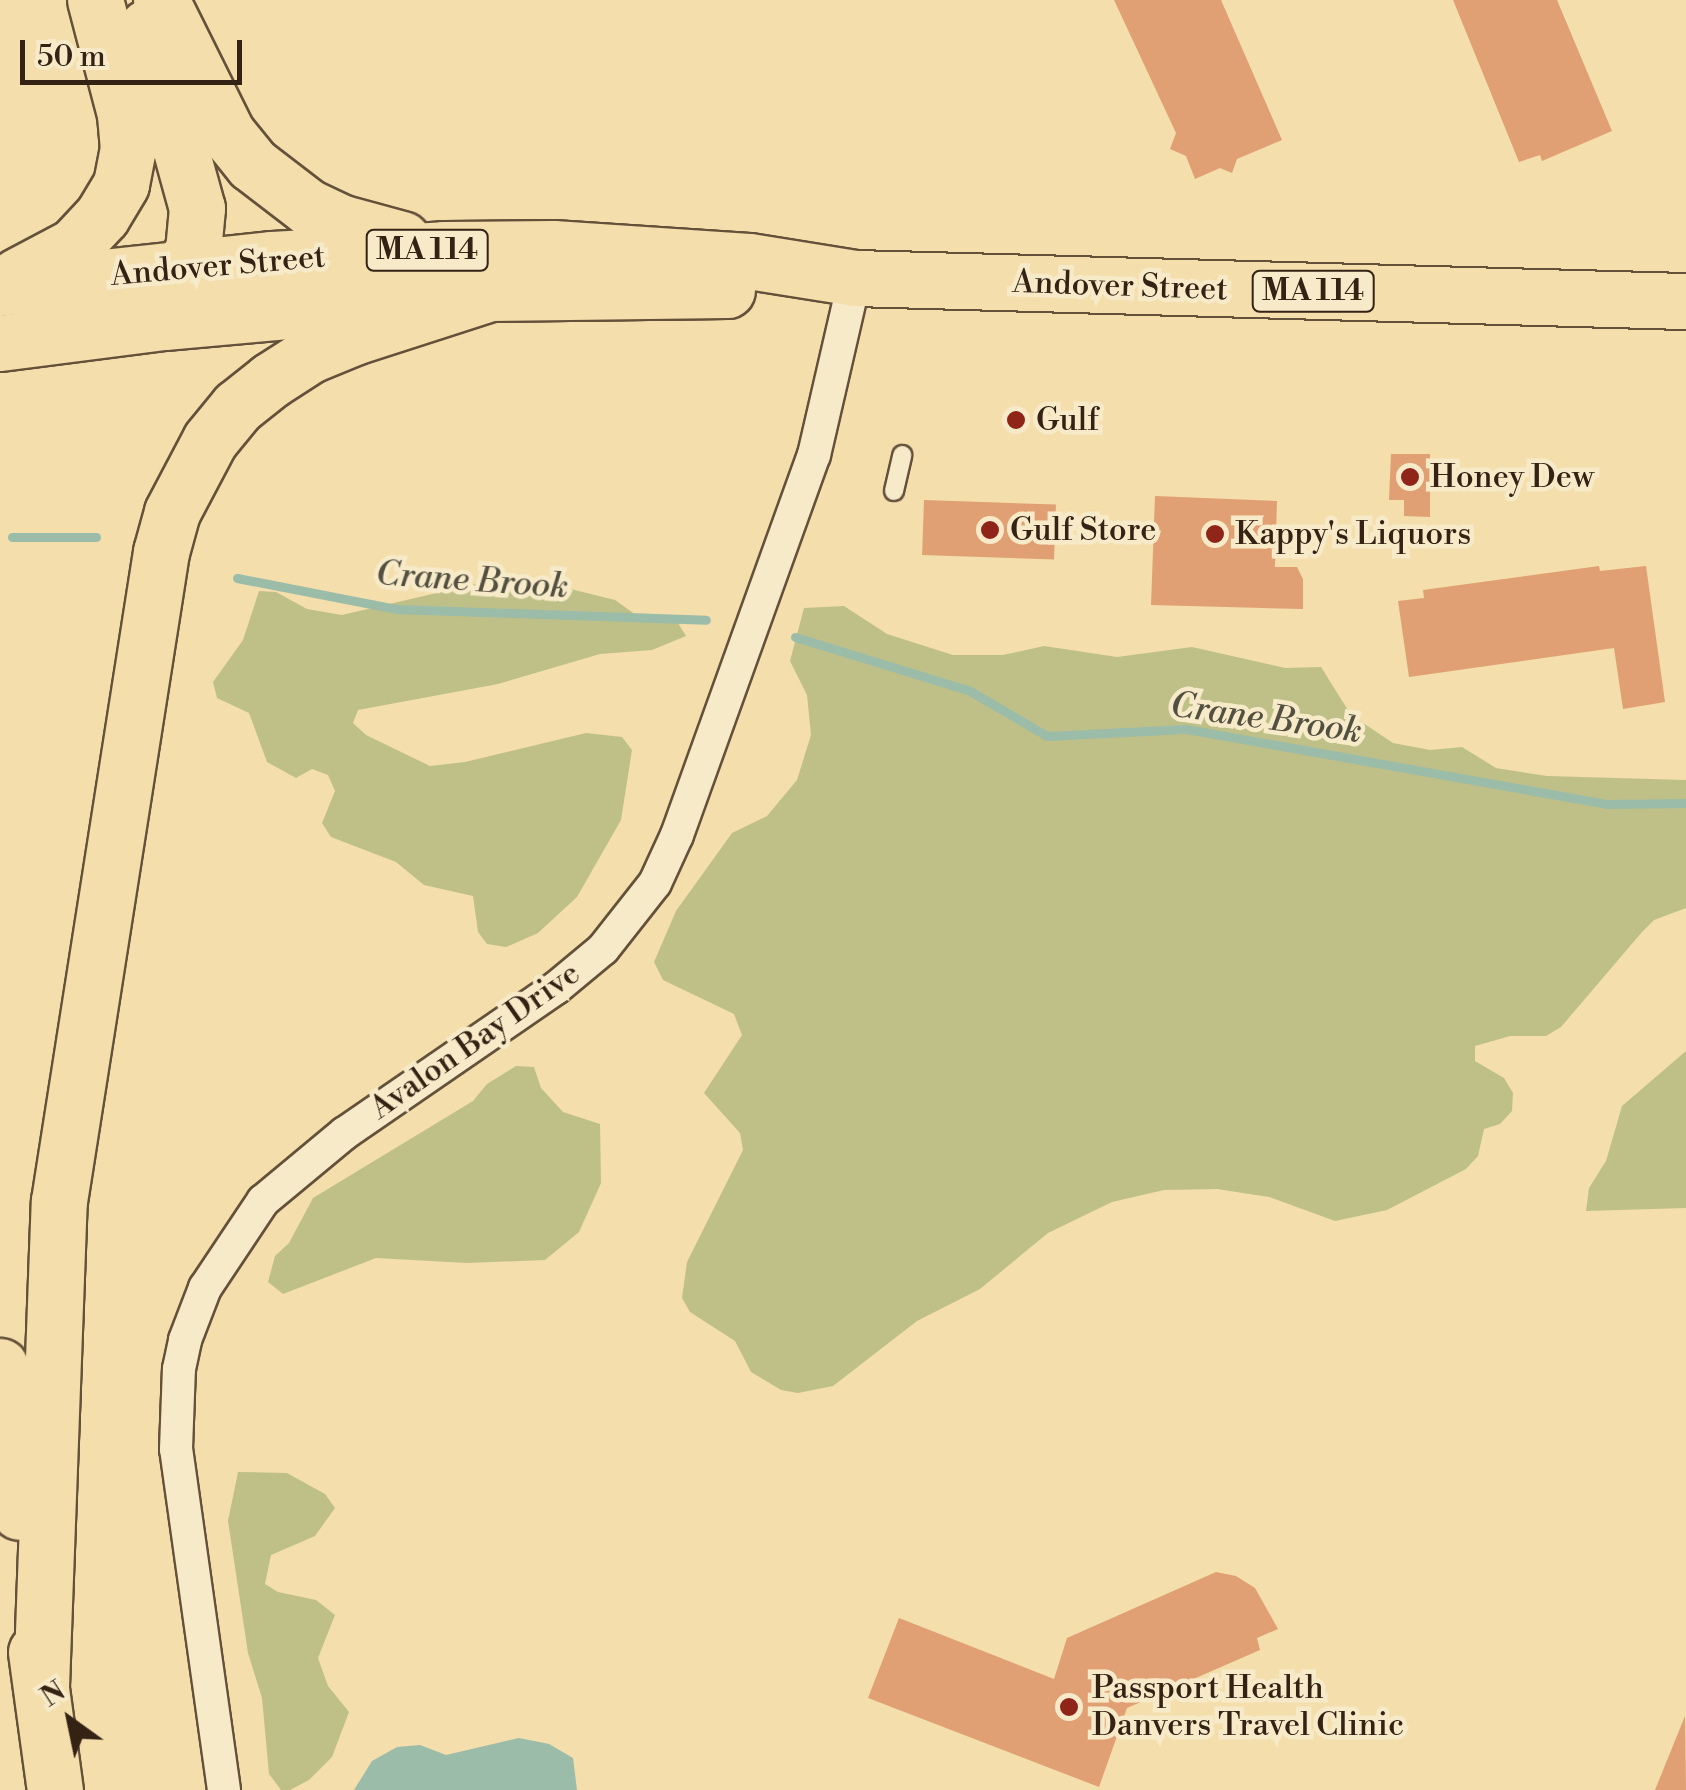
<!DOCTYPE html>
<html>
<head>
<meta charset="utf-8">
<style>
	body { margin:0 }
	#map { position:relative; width:1686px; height:1790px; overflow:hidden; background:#f3deac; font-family:"Libre Bodoni",serif }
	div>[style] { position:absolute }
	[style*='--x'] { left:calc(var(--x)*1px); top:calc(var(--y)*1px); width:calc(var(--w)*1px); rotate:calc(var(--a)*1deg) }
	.green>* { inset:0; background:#bec087 }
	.water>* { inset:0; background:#9bbca9 }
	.stream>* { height:9px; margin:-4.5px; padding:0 4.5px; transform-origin:4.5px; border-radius:4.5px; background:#9bbca9 }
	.building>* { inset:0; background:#e0a073; transform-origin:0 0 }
	.roads { filter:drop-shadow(2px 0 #64513a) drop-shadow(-2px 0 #64513a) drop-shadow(0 2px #64513a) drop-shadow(0 -2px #64513a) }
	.lane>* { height:18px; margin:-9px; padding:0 9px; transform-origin:9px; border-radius:9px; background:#f7eac9 }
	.street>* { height:32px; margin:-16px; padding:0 16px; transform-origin:16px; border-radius:16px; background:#f7eac9 }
	.highway>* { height:55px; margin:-27.5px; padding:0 27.5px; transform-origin:27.5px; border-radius:27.5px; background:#f3deac }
	.dots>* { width:28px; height:28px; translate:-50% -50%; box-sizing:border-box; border:5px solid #f7eac9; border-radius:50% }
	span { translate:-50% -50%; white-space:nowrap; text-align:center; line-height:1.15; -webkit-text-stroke:9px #f7eac9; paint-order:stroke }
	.shield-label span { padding:2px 8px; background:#f7eac9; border:2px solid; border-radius:8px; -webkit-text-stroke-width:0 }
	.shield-label { font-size:30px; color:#342214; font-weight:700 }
	.street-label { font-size:32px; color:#342214 }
	.poi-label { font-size:32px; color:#342214 }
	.left { translate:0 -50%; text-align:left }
	.water-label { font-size:35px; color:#535041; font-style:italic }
	.north { position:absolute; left:20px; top:1670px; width:100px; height:100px; -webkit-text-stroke:8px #f7eac9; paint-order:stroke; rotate:327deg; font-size:28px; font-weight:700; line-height:40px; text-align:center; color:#342214 }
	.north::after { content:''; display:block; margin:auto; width:35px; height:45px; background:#342214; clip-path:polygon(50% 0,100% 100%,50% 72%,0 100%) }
	.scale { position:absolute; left:20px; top:40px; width:222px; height:45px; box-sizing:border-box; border:5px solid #342214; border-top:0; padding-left:12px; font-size:30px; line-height:35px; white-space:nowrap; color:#342214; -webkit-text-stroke:8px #f7eac9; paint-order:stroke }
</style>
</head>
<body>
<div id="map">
	<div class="green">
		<div style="clip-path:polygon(514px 575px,615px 600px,643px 620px,678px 623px,686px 636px,652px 650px,600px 654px,498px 684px,358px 710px,353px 723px,366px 735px,430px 766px,465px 762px,586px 733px,622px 737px,632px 750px,621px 820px,577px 897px,538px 933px,506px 947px,487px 944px,478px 932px,473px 896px,424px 885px,396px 862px,331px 837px,322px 823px,335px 791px,328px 775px,312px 769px,296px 778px,267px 762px,249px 713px,217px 698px,213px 682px,243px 640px,259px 591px,276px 592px,307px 609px,342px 615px)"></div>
		<div style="clip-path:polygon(844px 606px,887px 634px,953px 655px,1003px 655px,1044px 646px,1117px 657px,1192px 647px,1285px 668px,1321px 667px,1351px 715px,1393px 743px,1430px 750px,1462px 747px,1496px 768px,1547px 776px,1686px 780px,1686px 908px,1654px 920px,1642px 932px,1561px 1027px,1546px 1036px,1510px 1036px,1475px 1046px,1475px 1061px,1504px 1078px,1513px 1093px,1512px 1111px,1500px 1124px,1484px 1129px,1478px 1156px,1466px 1169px,1387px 1210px,1335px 1221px,1269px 1197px,1217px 1189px,1164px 1190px,1112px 1202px,1048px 1233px,980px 1289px,917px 1321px,833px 1386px,798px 1393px,781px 1390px,751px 1372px,735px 1341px,690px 1312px,682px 1298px,687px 1262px,743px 1150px,740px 1133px,704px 1093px,742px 1035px,734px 1014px,663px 980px,654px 962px,676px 911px,732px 833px,767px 816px,797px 780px,811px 735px,807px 695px,790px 661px,804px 608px)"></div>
		<div style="clip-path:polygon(1686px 1051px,1686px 1208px,1586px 1211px,1589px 1188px,1606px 1161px,1622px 1106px)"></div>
		<div style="clip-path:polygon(516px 1066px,534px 1067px,541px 1088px,563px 1112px,600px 1124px,601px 1183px,579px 1232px,545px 1260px,467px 1263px,376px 1258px,283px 1294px,268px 1282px,275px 1256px,289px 1243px,313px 1198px,473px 1101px,487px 1084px)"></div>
		<div style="clip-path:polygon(238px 1472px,287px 1473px,325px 1494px,335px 1508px,315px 1536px,271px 1555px,265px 1584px,278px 1592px,316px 1600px,335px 1615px,318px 1658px,328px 1686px,349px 1712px,332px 1757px,309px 1780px,290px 1790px,281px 1790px,269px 1774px,262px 1698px,248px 1653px,228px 1521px)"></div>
	</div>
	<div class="water">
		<div style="clip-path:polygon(519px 1738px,549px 1744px,573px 1758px,577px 1790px,354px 1790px,372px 1761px,397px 1747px,420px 1745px,446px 1755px)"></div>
	</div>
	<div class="stream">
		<div style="--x:12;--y:537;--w:84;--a:0"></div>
		<div style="--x:237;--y:578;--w:163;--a:11"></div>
		<div style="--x:397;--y:609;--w:309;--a:2"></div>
		<div style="--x:795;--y:637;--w:183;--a:17.1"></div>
		<div style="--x:970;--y:691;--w:89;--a:30.3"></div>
		<div style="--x:1047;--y:736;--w:139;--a:-2.9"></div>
		<div style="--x:1186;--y:729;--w:430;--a:10.1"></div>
		<div style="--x:1609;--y:804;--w:77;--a:-0.7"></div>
	</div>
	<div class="building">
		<div style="clip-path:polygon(1114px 0,1221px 0,1282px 140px,1237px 159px,1232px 173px,1220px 168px,1195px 179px,1186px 156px,1170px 149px,1176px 133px)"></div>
		<div style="clip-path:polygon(1453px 0,1557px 0,1612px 131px,1542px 161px,1540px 155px,1519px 162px)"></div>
		<div style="clip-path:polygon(1391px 454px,1430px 454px,1430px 517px,1404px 516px,1404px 500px,1389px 500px)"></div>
		<div style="clip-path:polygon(1155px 496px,1277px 501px,1275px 567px,1297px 567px,1303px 579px,1303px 609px,1151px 605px)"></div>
		<div style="left:924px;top:500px;width:132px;height:55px;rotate:2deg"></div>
		<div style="clip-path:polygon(1599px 566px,1600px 571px,1646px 566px,1665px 702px,1623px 709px,1614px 648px,1409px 677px,1398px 601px,1424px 598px,1423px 590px)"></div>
		<div style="clip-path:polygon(1216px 1572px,1236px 1576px,1255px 1588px,1278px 1629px,1257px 1638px,1260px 1650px,1127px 1708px,1099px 1787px,868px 1698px,899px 1618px,1054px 1679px,1067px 1638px)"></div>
		<div style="clip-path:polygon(1685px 1716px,1686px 1790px,1655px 1790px)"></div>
	</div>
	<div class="roads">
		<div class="lane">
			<div style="--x:894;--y:491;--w:37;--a:-77"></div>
		</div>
		<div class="street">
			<div style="--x:224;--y:1790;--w:344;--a:-98"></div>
			<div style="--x:176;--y:1449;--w:80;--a:-87.9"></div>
			<div style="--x:179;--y:1369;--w:30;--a:-78"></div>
			<div style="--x:185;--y:1340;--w:56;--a:-69"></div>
			<div style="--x:205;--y:1288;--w:105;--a:-56.3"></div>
			<div style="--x:263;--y:1201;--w:107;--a:-39.7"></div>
			<div style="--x:345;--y:1133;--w:256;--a:-34.5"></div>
			<div style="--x:556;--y:988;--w:61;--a:-39.7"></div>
			<div style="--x:603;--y:949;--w:84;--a:-51.8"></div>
			<div style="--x:655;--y:883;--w:53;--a:-65.4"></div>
			<div style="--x:677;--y:835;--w:404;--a:-70.2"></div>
			<div style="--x:814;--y:455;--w:182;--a:-77"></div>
		</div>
		<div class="highway">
			<div style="--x:161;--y:0;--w:148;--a:63.6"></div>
			<div style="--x:227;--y:133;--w:40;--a:51"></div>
			<div style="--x:252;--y:164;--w:71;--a:37.5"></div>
			<div style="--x:308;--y:207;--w:38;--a:25"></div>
			<div style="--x:343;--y:223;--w:61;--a:15.2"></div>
			<div style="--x:147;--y:27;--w:188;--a:74.6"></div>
			<div style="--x:197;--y:208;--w:43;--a:95.3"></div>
			<div style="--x:193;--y:251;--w:51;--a:127.1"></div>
			<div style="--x:17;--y:276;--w:64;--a:-27.8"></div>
			<div style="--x:74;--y:246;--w:41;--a:-47"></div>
			<div style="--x:102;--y:216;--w:37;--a:-59"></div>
			<div style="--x:121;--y:184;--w:36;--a:-79"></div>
			<div style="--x:128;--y:149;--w:35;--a:-95"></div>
			<div style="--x:125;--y:114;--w:118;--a:-104.7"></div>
			<div style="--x:0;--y:288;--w:274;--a:-6.1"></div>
			<div style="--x:272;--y:259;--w:172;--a:-3.3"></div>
			<div style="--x:444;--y:249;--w:109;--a:-0.5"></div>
			<div style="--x:553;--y:248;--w:196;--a:3.8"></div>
			<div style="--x:749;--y:261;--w:107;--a:9.1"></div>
			<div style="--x:855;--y:278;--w:831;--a:1.59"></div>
			<div style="--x:0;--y:343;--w:165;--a:-7.3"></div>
			<div style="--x:164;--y:322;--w:327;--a:-5.1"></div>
			<div style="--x:490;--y:293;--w:237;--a:-0.7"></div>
			<div style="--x:0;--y:1366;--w:147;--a:82.6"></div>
			<div style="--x:36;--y:1652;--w:139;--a:82.2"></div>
			<div style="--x:41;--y:1686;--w:485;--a:-87.9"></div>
			<div style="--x:59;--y:1201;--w:657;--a:-81.07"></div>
			<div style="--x:161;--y:552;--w:41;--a:-74.6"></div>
			<div style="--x:172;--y:512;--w:81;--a:-62.2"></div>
			<div style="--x:210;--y:440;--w:43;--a:-50.7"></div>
			<div style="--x:237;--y:407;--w:43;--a:-38.5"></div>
			<div style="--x:271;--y:380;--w:46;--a:-32.7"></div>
			<div style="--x:310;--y:355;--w:48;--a:-22.2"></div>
			<div style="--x:354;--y:337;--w:143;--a:-17.9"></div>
		</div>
	</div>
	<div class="dots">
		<div style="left:1016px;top:420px;background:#8f2418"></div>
		<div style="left:1410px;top:477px;background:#8f2418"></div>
		<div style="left:990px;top:530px;background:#8f2418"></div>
		<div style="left:1215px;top:534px;background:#8f2418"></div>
		<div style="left:1069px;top:1707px;background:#8f2418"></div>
	</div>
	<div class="shield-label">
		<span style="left:427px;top:250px">MA 114</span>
		<span style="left:1313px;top:291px">MA 114</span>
	</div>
	<div class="street-label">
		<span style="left:218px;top:266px;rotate:-5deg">Andover Street</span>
		<span style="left:1120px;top:286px;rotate:2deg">Andover Street</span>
		<span style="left:475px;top:1041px;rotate:-35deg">Avalon Bay Drive</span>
	</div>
	<div class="poi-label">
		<span class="left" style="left:1036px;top:420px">Gulf</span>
		<span class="left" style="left:1430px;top:477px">Honey Dew</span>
		<span class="left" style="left:1010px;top:530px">Gulf Store</span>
		<span class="left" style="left:1235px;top:534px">Kappy's Liquors</span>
		<span class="left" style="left:1092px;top:1707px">Passport Health<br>Danvers Travel Clinic</span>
	</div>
	<div class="water-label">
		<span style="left:472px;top:581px;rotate:4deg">Crane Brook</span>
		<span style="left:1266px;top:719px;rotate:8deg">Crane Brook</span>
	</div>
	<div class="north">N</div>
	<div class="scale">50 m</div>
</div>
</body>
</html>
